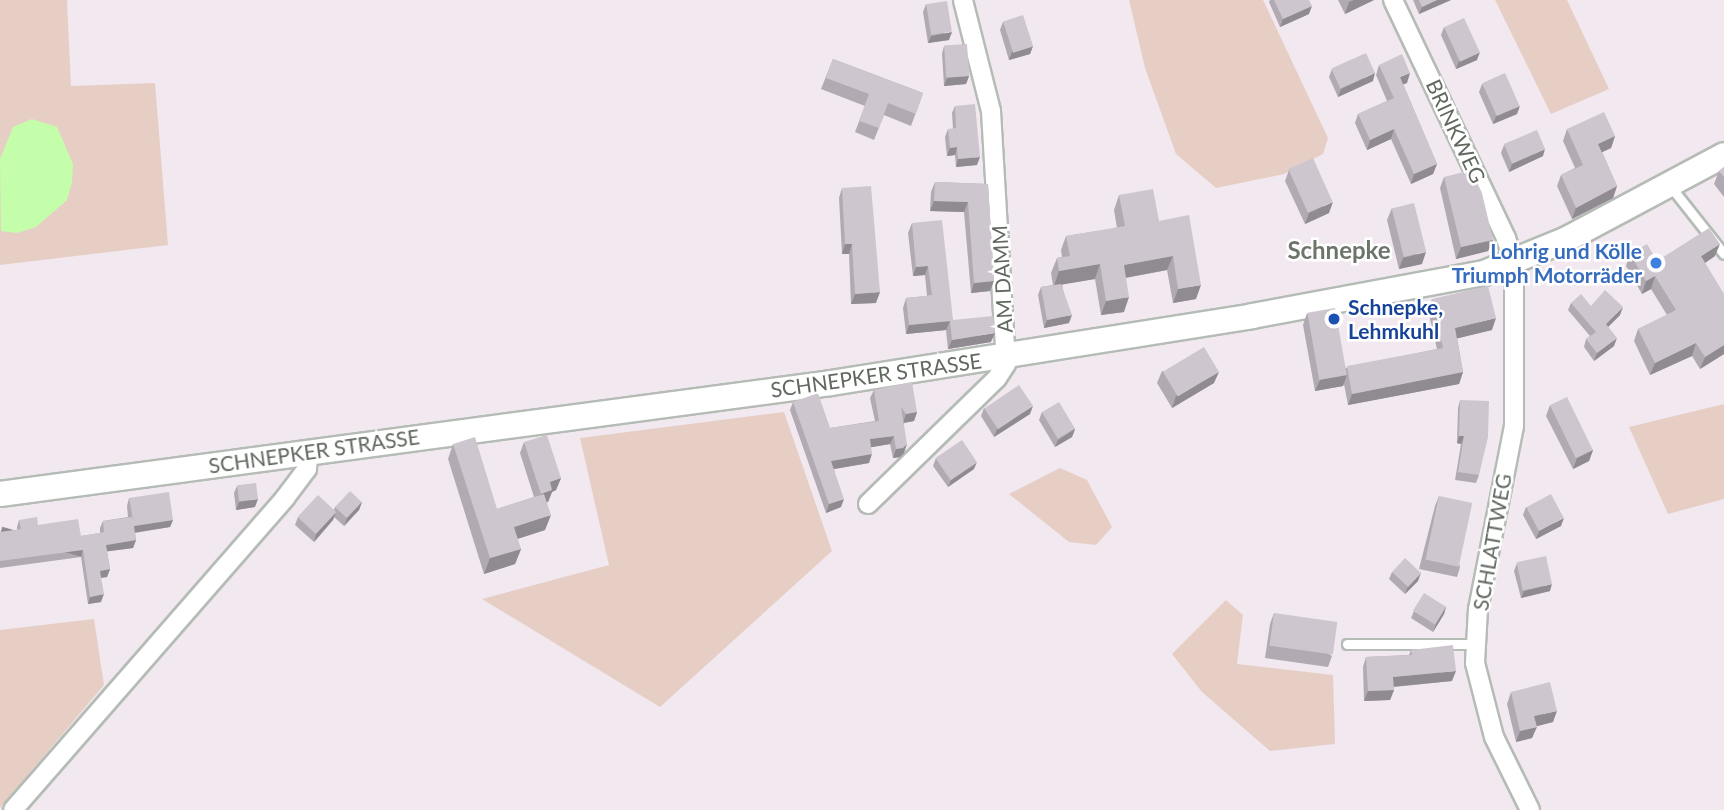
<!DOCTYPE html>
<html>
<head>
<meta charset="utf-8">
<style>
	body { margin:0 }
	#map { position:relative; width:1724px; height:810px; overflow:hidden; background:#f1e8f0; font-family:Lato,sans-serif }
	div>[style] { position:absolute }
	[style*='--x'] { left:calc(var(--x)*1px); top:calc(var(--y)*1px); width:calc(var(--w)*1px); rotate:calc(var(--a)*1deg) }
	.green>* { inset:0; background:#e7cec5 }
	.water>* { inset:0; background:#c4feab }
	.roads { filter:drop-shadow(2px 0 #b5bcb5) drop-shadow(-2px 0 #b5bcb5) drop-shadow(0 2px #b5bcb5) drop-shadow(0 -2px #b5bcb5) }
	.service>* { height:9px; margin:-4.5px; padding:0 4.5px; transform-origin:4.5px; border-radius:4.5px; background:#fff }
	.minor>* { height:18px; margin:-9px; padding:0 9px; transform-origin:9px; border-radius:9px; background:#fff }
	.secondary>* { height:24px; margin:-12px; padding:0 12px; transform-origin:12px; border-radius:12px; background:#fff }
	.wall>* { inset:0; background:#b1aab2 }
	.shaded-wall>* { inset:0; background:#908b91; transform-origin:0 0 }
	.building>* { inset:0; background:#cec6cf; transform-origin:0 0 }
	.dots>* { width:19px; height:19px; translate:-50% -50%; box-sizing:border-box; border:4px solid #fff; border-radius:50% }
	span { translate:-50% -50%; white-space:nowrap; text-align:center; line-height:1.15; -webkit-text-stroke:5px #fff; paint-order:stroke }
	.street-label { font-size:21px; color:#60685f }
	.shop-label { font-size:21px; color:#366cbe; font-weight:700 }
	.right { translate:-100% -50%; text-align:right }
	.transit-label { font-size:21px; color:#164399; font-weight:700 }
	.left { translate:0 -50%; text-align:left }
	.quarter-label { font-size:24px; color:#6d756b; font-weight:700 }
</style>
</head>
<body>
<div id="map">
	<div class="green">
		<div style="clip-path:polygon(0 0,67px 0,71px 86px,155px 83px,168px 245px,0 265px)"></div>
		<div style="clip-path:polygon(1129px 0,1263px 0,1328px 138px,1323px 154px,1284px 174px,1216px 188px,1176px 154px,1145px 68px)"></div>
		<div style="clip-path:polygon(1495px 0,1567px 0,1609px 89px,1551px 114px)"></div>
		<div style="clip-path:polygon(1724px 404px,1724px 499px,1668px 514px,1629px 427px)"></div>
		<div style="clip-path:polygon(784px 412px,832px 551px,660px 707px,482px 599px,609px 565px,580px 438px)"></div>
		<div style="clip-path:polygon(1060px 468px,1087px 480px,1112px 527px,1096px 545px,1069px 542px,1009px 494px)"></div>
		<div style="clip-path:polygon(1226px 600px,1243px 615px,1237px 664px,1333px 675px,1335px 744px,1270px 751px,1202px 692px,1172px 654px)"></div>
		<div style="clip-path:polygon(94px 619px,104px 685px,0 808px,0 630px)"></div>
	</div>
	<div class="water">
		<div style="clip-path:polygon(32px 119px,57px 127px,73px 164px,72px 182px,67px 200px,36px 227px,17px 233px,1px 231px,0 159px,13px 127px)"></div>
	</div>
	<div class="roads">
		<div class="service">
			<div style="--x:1671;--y:187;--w:85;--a:51.7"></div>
			<div style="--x:1347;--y:644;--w:129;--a:0"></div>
		</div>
		<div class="minor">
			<div style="--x:1393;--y:0;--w:263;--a:64.6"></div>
			<div style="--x:1506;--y:238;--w:28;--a:73"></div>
			<div style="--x:1514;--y:265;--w:161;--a:90"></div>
			<div style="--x:1514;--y:426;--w:187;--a:101.1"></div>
			<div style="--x:1478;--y:609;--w:54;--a:93.2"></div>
			<div style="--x:1475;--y:663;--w:76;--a:75.6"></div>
			<div style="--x:1494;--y:737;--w:81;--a:63.7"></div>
			<div style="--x:868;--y:504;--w:180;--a:-44.3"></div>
			<div style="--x:997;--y:378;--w:17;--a:-57"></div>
			<div style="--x:1006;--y:364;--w:253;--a:-93.4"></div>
			<div style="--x:991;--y:111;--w:114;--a:-104.2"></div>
			<div style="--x:13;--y:810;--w:414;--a:-48.9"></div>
			<div style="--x:285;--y:498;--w:36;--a:-53"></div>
			<div style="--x:307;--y:469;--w:16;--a:-86"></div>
		</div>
		<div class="secondary">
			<div style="--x:0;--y:494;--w:838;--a:-7.61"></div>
			<div style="--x:831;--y:383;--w:426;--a:-9"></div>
			<div style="--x:1252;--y:316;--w:236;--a:-10.5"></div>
			<div style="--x:1484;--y:273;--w:90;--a:-22.3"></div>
			<div style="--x:1567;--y:239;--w:178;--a:-28.1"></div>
		</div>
	</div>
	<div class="wall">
		<div style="clip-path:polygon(1270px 0,1309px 0,1309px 14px,1280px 27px,1269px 2px)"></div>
		<div style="clip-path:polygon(1338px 0,1374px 0,1345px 14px)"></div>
		<div style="clip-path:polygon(1413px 0,1451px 0,1419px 14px)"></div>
		<div style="clip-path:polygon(926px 4px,949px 40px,928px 43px,923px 12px)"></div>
		<div style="clip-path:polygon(1003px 22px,1033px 46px,1030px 54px,1009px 60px,1000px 30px)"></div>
		<div style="clip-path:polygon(1444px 27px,1477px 60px,1456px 69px,1441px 35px)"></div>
		<div style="clip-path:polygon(944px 46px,969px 76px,966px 84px,944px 86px,942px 54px)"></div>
		<div style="clip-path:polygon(833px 59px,923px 93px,911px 126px,884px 115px,874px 140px,855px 132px,865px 106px,821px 89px)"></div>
		<div style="clip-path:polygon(1379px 65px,1407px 83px,1403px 84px,1437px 164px,1433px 174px,1411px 184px,1391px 139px,1367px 150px,1355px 123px,1358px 114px,1387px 101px,1376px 75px)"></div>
		<div style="clip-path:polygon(1332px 69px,1373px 81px,1338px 97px,1329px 77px)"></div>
		<div style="clip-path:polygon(1482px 84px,1517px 114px,1493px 124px,1479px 92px)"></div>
		<div style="clip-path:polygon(955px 106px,977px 165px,956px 167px,955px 155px,947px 156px,945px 137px,948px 129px,953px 129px,952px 113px)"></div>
		<div style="clip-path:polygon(1567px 129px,1615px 136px,1611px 148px,1602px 152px,1617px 186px,1613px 198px,1572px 219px,1557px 186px,1561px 175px,1575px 168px,1563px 141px)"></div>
		<div style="clip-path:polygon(1504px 145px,1543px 156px,1509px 172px,1501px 153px)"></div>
		<div style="clip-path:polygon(1724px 167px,1724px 197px,1714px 184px,1719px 171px)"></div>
		<div style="clip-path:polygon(1289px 170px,1329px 213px,1305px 224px,1285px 181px)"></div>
		<div style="clip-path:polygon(1444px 177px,1493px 240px,1488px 251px,1456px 259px,1440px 188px)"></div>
		<div style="clip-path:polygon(935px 182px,988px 184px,994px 281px,990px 291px,971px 293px,964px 212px,930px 211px,931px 192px)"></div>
		<div style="clip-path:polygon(842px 188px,876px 303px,851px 304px,849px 254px,842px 254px,839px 198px)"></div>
		<div style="clip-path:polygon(1119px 195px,1159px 221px,1196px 299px,1173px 303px,1167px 270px,1126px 278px,1124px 312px,1101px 315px,1095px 279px,1062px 284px,1069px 323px,1044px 328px,1038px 295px,1041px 287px,1053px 285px,1051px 273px,1057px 258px,1062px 257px,1061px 250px,1066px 236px,1117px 228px,1114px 210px)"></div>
		<div style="clip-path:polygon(1392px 208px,1422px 264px,1399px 269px,1387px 220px)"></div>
		<div style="clip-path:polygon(912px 223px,953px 320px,991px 342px,948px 349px,946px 330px,906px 334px,903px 308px,906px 298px,927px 296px,925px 275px,913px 276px,908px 233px)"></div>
		<div style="clip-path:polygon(1630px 254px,1657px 261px,1715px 256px,1705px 263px,1724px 354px,1700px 369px,1692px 356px,1650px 375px,1634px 341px,1638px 329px,1667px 315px,1651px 289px,1642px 294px,1626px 266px)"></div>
		<div style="clip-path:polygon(1432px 299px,1492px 330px,1457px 338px,1463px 372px,1459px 384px,1348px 405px,1344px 384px,1343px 386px,1315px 391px,1303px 325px,1307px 313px,1346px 368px,1437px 349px,1428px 310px)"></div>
		<div style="clip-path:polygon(1571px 303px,1591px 306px,1620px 315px,1608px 327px,1614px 346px,1594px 361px,1584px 347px,1586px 339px,1590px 336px,1568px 310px)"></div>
		<div style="clip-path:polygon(1162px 371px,1214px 383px,1172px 408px,1157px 383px)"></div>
		<div style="clip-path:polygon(874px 390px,917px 412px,914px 421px,904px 423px,904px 453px,900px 457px,893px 458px,890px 444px,871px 447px,869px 463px,834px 469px,841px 507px,826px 513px,790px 410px,793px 402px,830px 428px,875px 421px,870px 398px)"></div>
		<div style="clip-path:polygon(1460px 400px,1479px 475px,1476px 483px,1455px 480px,1461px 444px,1457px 443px,1458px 408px)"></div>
		<div style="clip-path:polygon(1550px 405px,1593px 450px,1589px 461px,1573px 469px,1546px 416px)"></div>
		<div style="clip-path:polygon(984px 408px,1030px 414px,994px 437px,981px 416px)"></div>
		<div style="clip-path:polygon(1042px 412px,1075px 429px,1072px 437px,1055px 447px,1039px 420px)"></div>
		<div style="clip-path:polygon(524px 442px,561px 478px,556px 490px,552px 492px,548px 502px,547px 502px,545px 530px,517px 539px,521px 549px,515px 564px,484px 574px,448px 459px,453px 444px,497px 509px,534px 497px,520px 453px)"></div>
		<div style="clip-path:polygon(936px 458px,974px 469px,948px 487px,933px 466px)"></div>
		<div style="clip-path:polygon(237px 486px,255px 507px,236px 510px,234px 493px)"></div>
		<div style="clip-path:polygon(1439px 496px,1460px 567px,1457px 577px,1419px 569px,1435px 506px)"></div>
		<div style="clip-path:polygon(129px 498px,173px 520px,170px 527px,135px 533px,136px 540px,133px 548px,107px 551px,110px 569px,107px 577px,101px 578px,101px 602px,88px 604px,81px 557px,0 568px,0 532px,17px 530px,17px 527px,19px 520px,81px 536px,100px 533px,100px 528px,103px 521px,128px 517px,127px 506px)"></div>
		<div style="clip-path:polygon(362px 502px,359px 510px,344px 526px,334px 517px,333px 520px,314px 542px,295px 525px,298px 517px,334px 510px,335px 507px)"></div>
		<div style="clip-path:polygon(1526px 507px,1561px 526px,1536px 539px,1523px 515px)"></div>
		<div style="clip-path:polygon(1517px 563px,1550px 591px,1521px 598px,1514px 571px)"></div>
		<div style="clip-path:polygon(1392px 572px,1418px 581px,1405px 594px,1389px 579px)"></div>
		<div style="clip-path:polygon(1446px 607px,1444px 614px,1433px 632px,1411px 618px,1414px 611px)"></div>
		<div style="clip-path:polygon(1274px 613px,1332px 656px,1328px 667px,1265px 658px,1270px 624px)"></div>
		<div style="clip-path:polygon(1411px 650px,1452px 681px,1394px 687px,1394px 690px,1390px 700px,1364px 701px,1363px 667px,1366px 657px,1409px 655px)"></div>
		<div style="clip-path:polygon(1511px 692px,1553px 722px,1536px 726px,1532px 738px,1516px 742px,1507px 704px)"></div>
	</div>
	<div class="shaded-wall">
		<div style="clip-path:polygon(1354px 0,1374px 0,1345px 14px,1349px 2px)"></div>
		<div style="clip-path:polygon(1437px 0,1451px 0,1419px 14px,1422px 7px)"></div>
		<div style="clip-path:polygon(1312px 6px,1309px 14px,1280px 27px,1283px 19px)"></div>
		<div style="clip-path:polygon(952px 32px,949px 40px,928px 43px,931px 36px)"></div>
		<div style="clip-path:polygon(1033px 46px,1030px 54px,1009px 60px,1012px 52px)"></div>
		<div style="clip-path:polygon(1480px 52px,1477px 60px,1456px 69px,1459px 61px)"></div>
		<div style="clip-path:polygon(1375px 73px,1373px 81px,1338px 97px,1341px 89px)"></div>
		<div style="clip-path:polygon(1410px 73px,1407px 83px,1396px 87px,1400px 77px)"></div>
		<div style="clip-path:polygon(969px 76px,966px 84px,944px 86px,947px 78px)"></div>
		<div style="clip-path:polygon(1520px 106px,1517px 114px,1493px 124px,1496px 116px)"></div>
		<div style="clip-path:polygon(1394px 129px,1391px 139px,1367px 150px,1370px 140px)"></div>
		<div style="clip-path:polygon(1615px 136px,1611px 148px,1594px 156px,1598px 144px)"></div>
		<div style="clip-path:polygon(957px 147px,955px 155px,947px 156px,950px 148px)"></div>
		<div style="clip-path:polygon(1545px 149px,1543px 156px,1509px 172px,1512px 164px)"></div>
		<div style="clip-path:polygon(980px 157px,977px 165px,956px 167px,958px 159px)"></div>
		<div style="clip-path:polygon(1437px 164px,1433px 174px,1411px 184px,1414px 174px)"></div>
		<div style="clip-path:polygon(1617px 186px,1613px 198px,1572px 219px,1576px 208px)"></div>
		<div style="clip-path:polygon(934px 201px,968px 202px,964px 212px,930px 211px)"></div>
		<div style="clip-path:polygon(1333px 202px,1329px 213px,1305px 224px,1309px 213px)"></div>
		<div style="clip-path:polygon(1493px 240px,1488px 251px,1456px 259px,1461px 247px)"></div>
		<div style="clip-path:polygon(845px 244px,852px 244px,849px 254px,842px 254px)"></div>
		<div style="clip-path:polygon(1720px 244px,1715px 256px,1696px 269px,1701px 256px)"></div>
		<div style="clip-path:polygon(1426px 252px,1422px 264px,1399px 269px,1403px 258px)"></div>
		<div style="clip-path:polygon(1173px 256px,1167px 270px,1118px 279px,1124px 265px)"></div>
		<div style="clip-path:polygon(1100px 264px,1095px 279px,1054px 286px,1059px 271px)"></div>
		<div style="clip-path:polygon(928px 266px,925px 275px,913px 276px,916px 267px)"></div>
		<div style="clip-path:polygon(1655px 276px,1651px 289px,1642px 294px,1646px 281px)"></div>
		<div style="clip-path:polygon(994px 281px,990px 291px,971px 293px,974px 283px)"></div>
		<div style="clip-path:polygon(1201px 285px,1196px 299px,1173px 303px,1178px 289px)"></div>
		<div style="clip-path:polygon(880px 292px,876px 303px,851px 304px,855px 294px)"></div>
		<div style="clip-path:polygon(1129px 297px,1124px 312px,1101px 315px,1106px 301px)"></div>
		<div style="clip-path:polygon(1623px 307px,1620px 315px,1603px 332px,1606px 324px)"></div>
		<div style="clip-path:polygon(1072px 315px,1069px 323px,1044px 328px,1047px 320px)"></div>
		<div style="clip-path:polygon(1496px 318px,1492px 330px,1451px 340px,1455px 328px)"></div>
		<div style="clip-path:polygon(950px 321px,946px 330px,906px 334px,909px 325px)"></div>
		<div style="clip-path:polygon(995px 333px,991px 342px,948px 349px,952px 340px)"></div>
		<div style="clip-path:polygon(1617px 338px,1614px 346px,1594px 361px,1597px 353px)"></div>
		<div style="clip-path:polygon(1696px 343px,1692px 356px,1650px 375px,1655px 363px)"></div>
		<div style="clip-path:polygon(1724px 345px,1724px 354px,1700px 369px,1705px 357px)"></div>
		<div style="clip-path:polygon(1219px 372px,1214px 383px,1172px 408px,1176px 396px)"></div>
		<div style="clip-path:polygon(1463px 372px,1459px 384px,1348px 405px,1352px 394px)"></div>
		<div style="clip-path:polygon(1347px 375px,1343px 386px,1315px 391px,1320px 380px)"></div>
		<div style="clip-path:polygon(1033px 406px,1030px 414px,994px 437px,997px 429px)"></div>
		<div style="clip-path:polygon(917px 412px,914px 421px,903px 423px,906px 414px)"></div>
		<div style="clip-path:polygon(1075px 429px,1072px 437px,1055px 447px,1058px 440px)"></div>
		<div style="clip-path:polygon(894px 436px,890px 444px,867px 448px,870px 439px)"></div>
		<div style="clip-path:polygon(1459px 436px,1464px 436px,1461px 444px,1457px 443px)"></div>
		<div style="clip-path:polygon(907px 444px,904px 453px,900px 457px,893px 458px,896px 449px)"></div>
		<div style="clip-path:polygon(1593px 450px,1589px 461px,1573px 469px,1577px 458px)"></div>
		<div style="clip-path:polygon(872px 454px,869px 463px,828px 470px,831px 461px)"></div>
		<div style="clip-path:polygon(977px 462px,974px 469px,948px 487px,951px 480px)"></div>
		<div style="clip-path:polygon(561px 478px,556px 490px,552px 492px,548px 502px,537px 505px,541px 494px,550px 482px)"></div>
		<div style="clip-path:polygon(258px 499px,255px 507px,236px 510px,239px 502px)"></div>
		<div style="clip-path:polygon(844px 499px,841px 507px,826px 513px,829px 504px)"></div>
		<div style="clip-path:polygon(362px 502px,359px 510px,344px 526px,347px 518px)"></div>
		<div style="clip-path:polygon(336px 512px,333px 520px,314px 542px,316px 534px)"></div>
		<div style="clip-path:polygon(551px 515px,545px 530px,508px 542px,514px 527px)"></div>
		<div style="clip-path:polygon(1564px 518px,1561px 526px,1536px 539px,1539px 531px)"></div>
		<div style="clip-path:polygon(173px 520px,170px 527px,131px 533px,134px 526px)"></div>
		<div style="clip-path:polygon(136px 540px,133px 548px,103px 552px,106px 545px)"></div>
		<div style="clip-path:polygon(521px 549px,515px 564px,484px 574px,490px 558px)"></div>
		<div style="left:83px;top:550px;width:7px;height:84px;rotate:106deg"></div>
		<div style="clip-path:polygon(110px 569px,107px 577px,98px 578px,100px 571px)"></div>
		<div style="clip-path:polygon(1421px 573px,1418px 581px,1405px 594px,1408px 586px)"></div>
		<div style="clip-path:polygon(1552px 584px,1550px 591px,1521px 598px,1524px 591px)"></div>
		<div style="clip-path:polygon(104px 594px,101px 602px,88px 604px,90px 597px)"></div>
		<div style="clip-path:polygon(1446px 607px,1444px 614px,1433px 632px,1436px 624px)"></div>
		<div style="clip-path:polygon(1456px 671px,1452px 681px,1390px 687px,1393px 677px)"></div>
		<div style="clip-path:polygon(1394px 690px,1390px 700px,1364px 701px,1368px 691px)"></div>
		<div style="clip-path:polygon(1557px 711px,1553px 722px,1530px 728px,1534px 716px)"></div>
		<div style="clip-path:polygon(1537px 727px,1532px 738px,1516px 742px,1520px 731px)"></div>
	</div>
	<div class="building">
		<div style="clip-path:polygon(1274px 0,1309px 0,1312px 6px,1283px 19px)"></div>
		<div style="clip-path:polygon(1419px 0,1437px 0,1422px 7px)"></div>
		<div style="left:947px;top:1px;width:31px;height:21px;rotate:81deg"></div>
		<div style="left:1023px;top:15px;width:33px;height:21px;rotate:72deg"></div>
		<div style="left:1464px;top:18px;width:38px;height:22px;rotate:65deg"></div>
		<div style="left:967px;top:44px;width:32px;height:23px;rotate:86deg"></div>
		<div style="left:1366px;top:53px;width:22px;height:38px;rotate:66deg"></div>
		<div style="clip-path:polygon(1402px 54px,1410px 73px,1400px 77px,1437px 164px,1414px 174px,1394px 129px,1370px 140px,1358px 114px,1394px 98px,1379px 65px)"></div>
		<div style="clip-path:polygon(833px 59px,923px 93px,916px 114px,888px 103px,879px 128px,859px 121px,869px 94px,826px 78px)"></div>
		<div style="left:1505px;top:73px;width:36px;height:25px;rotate:66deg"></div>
		<div style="clip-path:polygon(975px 104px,980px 157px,958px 159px,957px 147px,950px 148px,948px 129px,956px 128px,955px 106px)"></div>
		<div style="clip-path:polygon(1604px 112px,1615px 136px,1598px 144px,1617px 186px,1576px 208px,1561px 175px,1583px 165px,1567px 129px)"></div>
		<div style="left:1537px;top:130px;width:21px;height:36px;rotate:67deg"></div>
		<div style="left:1313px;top:158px;width:48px;height:27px;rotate:66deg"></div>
		<div style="clip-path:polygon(1724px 167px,1724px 177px,1719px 171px)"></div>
		<div style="clip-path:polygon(1471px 170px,1482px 193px,1493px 240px,1461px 247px,1444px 177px)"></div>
		<div style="clip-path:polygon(935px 182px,988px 184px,994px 281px,974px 283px,968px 202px,934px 201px)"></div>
		<div style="clip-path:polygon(871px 186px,880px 292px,855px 294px,852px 244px,845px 244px,842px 188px)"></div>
		<div style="clip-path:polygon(1153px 189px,1159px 221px,1189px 215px,1201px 285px,1178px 289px,1173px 256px,1124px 265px,1129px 297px,1106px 301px,1100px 264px,1059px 271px,1057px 258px,1070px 256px,1066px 236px,1125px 226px,1119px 195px)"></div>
		<div style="left:1414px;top:203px;width:50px;height:23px;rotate:76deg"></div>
		<div style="clip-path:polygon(942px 220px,953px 320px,993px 316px,995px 333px,952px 340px,950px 321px,909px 325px,906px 298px,932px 295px,928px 266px,916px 267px,912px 223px)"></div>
		<div style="clip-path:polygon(1709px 228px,1720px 244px,1701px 256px,1724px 294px,1724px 345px,1705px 357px,1696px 343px,1655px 363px,1638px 329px,1676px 310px,1655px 276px,1646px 281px,1630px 254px,1647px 244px,1657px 261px)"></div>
		<div style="clip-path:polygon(1061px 284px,1072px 315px,1047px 320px,1041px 287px)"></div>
		<div style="clip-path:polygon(1488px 286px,1496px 318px,1455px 328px,1463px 372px,1352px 394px,1347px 366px,1443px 348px,1432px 299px)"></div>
		<div style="clip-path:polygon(1605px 290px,1623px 307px,1606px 324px,1617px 338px,1597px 353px,1586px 339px,1596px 332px,1571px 303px,1581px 294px,1591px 306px)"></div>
		<div style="left:1335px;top:308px;width:68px;height:28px;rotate:80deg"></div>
		<div style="left:1204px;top:347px;width:29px;height:48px;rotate:59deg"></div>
		<div style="clip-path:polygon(912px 382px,917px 412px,906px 414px,901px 407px,907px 444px,903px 448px,896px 449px,894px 436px,870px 439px,872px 454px,831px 461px,844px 499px,829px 504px,793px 402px,818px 393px,830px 428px,879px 421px,874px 390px)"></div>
		<div style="left:1019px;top:385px;width:25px;height:42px;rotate:56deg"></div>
		<div style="left:1567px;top:397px;width:59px;height:19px;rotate:64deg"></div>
		<div style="clip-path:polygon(1460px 400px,1489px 401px,1488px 437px,1479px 475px,1458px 472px,1464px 436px,1459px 436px)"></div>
		<div style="left:1059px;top:402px;width:31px;height:20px;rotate:59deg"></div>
		<div style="clip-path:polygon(547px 435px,561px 478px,550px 482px,552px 490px,541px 494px,524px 442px)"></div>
		<div style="clip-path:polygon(475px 437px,497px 509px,544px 494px,551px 515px,514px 527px,521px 549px,490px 558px,453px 444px)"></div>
		<div style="left:962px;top:440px;width:27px;height:32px;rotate:56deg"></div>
		<div style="left:256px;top:483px;width:16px;height:19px;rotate:83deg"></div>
		<div style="left:350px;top:491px;width:16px;height:22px;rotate:43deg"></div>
		<div style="clip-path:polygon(169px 492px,173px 520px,134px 526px,136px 540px,106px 545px,110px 569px,100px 571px,104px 594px,90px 597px,83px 550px,0 561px,0 532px,21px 529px,19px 520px,37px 517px,38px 525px,78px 519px,81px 536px,104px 532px,103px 521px,132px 517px,133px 520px,129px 498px)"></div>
		<div style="left:1551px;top:494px;width:27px;height:28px;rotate:62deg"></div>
		<div style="left:318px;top:495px;width:25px;height:30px;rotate:43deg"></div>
		<div style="left:1439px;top:496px;width:34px;height:65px;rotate:12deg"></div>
		<div style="left:1546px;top:556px;width:29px;height:30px;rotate:78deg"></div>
		<div style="left:1405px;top:558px;width:22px;height:19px;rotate:43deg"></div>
		<div style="left:1424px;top:593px;width:26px;height:21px;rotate:32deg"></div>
		<div style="left:1274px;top:613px;width:64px;height:33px;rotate:8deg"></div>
		<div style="clip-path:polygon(1453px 645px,1456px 671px,1393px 677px,1394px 690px,1368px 691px,1366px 657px,1412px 655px,1411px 650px)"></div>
		<div style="clip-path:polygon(1550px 682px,1557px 711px,1534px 716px,1537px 727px,1520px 731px,1511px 692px)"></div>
	</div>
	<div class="dots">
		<div style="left:1656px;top:263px;background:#3f7fe0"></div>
		<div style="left:1334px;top:319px;background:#1a4fb4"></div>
	</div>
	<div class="street-label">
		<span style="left:1456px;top:131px;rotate:65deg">BRINKWEG</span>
		<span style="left:1002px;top:279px;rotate:-93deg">AM DAMM</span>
		<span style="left:876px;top:375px;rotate:-8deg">SCHNEPKER STRASSE</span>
		<span style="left:314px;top:451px;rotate:-8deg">SCHNEPKER STRASSE</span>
		<span style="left:1492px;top:542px;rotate:-80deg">SCHLATTWEG</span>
	</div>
	<div class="shop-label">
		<span class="right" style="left:1642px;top:263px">Lohrig und Kölle<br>Triumph Motorräder</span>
	</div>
	<div class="transit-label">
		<span class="left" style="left:1348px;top:319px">Schnepke,<br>Lehmkuhl</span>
	</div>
	<div class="quarter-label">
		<span style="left:1339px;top:250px">Schnepke</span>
	</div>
</div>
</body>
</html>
